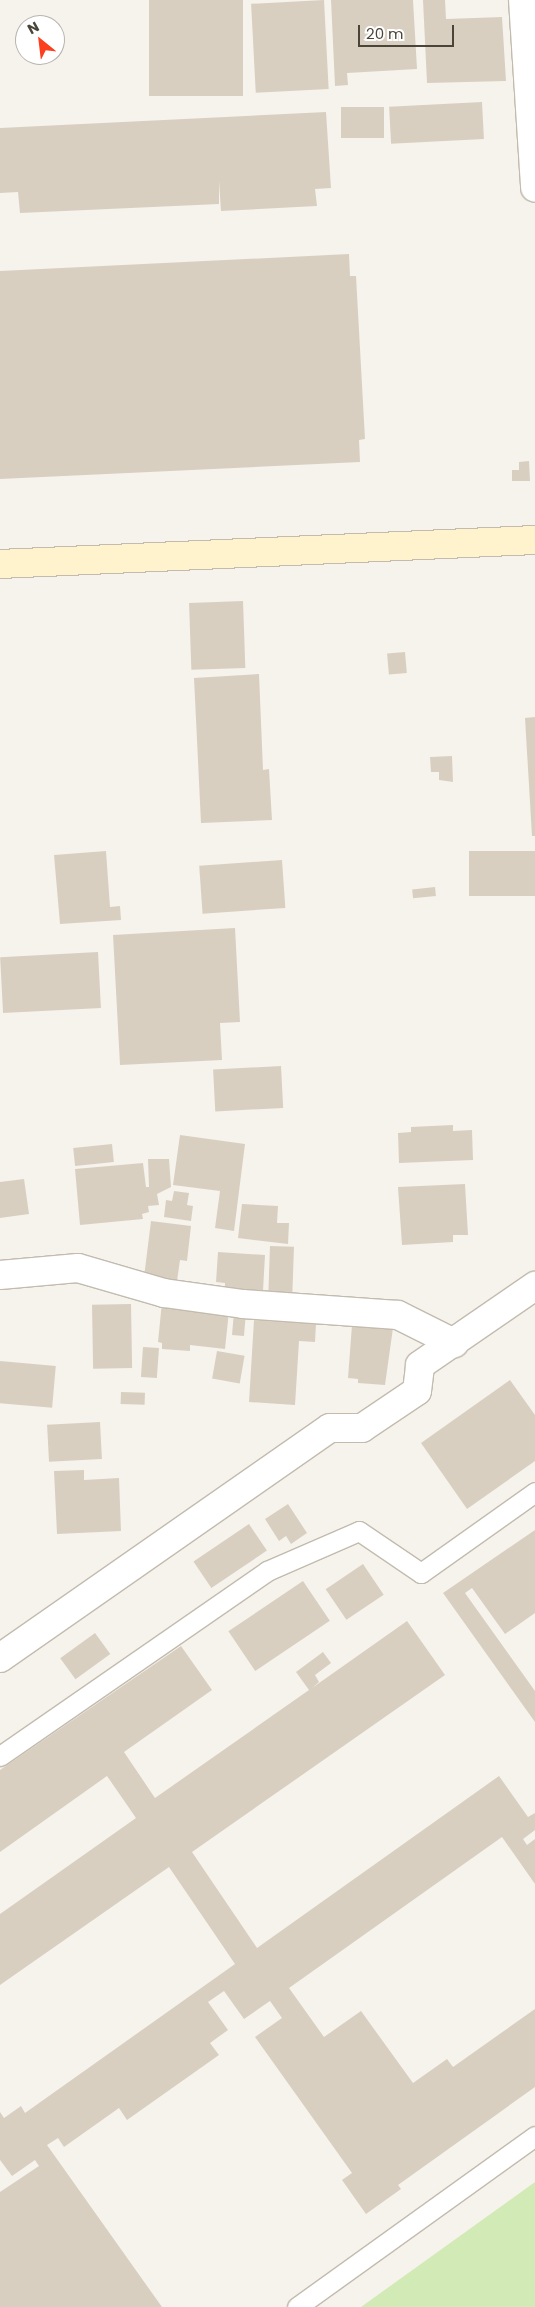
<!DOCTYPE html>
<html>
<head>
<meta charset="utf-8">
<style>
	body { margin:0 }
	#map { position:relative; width:535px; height:2307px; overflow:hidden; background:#f6f3ec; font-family:Poppins,sans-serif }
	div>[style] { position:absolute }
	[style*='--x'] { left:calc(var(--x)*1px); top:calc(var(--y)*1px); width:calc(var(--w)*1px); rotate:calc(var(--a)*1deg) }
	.green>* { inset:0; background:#d2eab5 }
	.building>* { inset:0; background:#d8cfc1; transform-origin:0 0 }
	.roads { filter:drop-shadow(1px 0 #c2bbae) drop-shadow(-1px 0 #c2bbae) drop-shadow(0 1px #c2bbae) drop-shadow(0 -1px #c2bbae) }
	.lane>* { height:19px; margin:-9.5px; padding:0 9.5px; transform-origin:9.5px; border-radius:9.5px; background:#fff }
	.street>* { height:28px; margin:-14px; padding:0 14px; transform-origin:14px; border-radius:14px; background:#fff }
	.secondary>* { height:28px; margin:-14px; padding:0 14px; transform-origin:14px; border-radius:14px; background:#fff3cd }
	span { translate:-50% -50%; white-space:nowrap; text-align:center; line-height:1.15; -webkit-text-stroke:4px #fff; paint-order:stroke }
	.north { position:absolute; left:15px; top:15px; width:50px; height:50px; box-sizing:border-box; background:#fff; border:1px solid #b7b4b0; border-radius:50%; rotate:331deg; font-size:14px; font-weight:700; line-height:20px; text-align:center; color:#4b4439 }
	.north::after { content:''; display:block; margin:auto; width:18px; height:22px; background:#fc3f1d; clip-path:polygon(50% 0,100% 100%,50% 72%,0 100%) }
	.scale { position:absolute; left:358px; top:25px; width:96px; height:22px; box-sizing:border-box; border:2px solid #4b4439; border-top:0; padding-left:6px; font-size:15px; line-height:18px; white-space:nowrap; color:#4b4439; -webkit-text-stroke:4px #fff; paint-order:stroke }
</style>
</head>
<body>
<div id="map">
	<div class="green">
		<div style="clip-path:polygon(535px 2182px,535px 2307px,361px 2307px)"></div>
	</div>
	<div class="building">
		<div style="left:149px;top:0;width:94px;height:96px"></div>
		<div style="left:324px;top:0;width:89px;height:73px;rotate:87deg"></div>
		<div style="clip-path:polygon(331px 0,413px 0,417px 69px,347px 73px,348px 85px,335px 86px)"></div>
		<div style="clip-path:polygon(423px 0,445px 0,446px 19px,502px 17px,506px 81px,427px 83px)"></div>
		<div style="left:482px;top:102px;width:37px;height:93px;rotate:87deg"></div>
		<div style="left:384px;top:107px;width:31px;height:43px;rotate:90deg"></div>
		<div style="clip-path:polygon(326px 112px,331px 188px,315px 189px,317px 206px,221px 211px,219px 181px,219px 204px,20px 213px,18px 192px,0 193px,0 128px)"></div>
		<div style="clip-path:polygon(349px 254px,350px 276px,356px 276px,365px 439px,359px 440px,360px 462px,0 479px,0 271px)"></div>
		<div style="clip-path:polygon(529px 461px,530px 481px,512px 481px,512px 470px,519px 470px,519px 462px)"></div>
		<div style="left:243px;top:601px;width:67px;height:54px;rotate:88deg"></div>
		<div style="left:405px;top:652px;width:21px;height:18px;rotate:85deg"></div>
		<div style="clip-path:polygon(259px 674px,263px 770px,269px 769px,272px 820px,201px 823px,194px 678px)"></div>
		<div style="clip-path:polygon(535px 717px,535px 836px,532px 836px,525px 718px)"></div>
		<div style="clip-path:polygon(452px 756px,453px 782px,439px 780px,439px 772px,431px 772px,430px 757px)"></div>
		<div style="clip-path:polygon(106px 851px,110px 907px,120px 906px,121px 920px,60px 924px,54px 855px)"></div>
		<div style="left:535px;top:851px;width:45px;height:66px;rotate:90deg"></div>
		<div style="left:282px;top:860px;width:48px;height:83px;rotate:86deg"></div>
		<div style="left:435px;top:887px;width:9px;height:23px;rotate:84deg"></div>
		<div style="clip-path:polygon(235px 928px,240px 1022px,220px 1023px,222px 1060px,120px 1065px,113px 935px)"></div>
		<div style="left:98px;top:952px;width:56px;height:98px;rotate:87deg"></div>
		<div style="left:281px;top:1066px;width:42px;height:68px;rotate:87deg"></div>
		<div style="clip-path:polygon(453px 1125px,453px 1131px,472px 1130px,473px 1160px,399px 1163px,398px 1133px,411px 1132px,411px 1127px)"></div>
		<div style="clip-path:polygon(180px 1135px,245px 1144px,234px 1231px,215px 1228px,220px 1191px,173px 1185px)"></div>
		<div style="left:112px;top:1144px;width:18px;height:39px;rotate:84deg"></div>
		<div style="clip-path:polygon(148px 1159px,169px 1159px,171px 1187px,157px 1194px,159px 1205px,148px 1206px,149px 1212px,142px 1214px,143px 1219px,80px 1225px,75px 1169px,143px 1163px,146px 1187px,149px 1187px)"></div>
		<div style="clip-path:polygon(24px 1179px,29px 1214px,0 1218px,0 1182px)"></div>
		<div style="clip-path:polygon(465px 1184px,468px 1235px,453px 1235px,453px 1242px,402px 1245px,398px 1187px)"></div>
		<div style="clip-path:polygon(174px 1191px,189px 1193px,187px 1205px,193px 1206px,191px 1221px,164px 1217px,166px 1200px,172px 1201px)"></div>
		<div style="clip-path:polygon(242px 1204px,278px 1206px,277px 1223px,289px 1223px,288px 1244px,238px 1238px)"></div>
		<div style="clip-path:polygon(151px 1221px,191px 1226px,187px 1261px,180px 1260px,177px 1281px,144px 1277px)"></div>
		<div style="left:270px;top:1246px;width:24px;height:46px;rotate:2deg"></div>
		<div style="clip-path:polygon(218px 1252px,265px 1255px,263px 1291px,225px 1289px,225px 1283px,216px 1282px)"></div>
		<div style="clip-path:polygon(162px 1302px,229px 1311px,225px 1349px,190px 1345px,190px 1351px,162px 1349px,162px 1343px,158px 1342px)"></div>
		<div style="left:131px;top:1304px;width:64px;height:39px;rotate:89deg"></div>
		<div style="left:234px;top:1312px;width:12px;height:23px;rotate:5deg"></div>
		<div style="clip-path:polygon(254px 1320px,316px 1324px,315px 1342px,299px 1341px,295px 1405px,249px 1402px)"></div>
		<div style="clip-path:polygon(352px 1325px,393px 1328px,385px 1385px,358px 1383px,358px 1379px,348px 1378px)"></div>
		<div style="left:143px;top:1347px;width:16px;height:30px;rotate:4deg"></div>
		<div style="left:217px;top:1351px;width:28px;height:28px;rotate:10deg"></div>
		<div style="left:0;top:1361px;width:56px;height:42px;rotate:5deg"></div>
		<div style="clip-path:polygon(510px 1380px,535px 1415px,535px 1461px,467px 1509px,421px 1443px)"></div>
		<div style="left:121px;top:1392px;width:24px;height:12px;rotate:2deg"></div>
		<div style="left:100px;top:1422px;width:37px;height:53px;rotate:87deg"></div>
		<div style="clip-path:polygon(84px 1470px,84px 1480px,119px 1478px,121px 1531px,57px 1534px,54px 1471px)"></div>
		<div style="clip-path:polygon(288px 1504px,307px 1533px,291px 1544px,286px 1536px,279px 1541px,265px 1519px)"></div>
		<div style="left:249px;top:1524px;width:32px;height:67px;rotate:56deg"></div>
		<div style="clip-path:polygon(535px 1530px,535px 1613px,505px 1634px,472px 1588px,465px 1593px,535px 1691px,535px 1722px,443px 1593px)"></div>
		<div style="left:363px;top:1564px;width:37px;height:45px;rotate:56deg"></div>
		<div style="left:303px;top:1581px;width:48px;height:90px;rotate:56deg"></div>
		<div style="clip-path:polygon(407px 1621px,445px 1675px,192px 1852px,257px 1948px,499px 1776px,528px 1817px,535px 1813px,535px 1830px,523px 1839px,527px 1845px,535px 1839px,535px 1884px,502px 1837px,289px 1988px,324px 2037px,361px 2011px,413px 2083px,447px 2059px,453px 2067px,535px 2009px,535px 2087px,398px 2185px,401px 2189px,366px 2214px,342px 2180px,352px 2173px,255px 2037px,282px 2018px,270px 2001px,244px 2019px,224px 1991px,208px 2002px,228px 2030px,210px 2043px,219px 2055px,127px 2120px,119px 2108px,64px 2147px,58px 2138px,47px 2145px,162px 2307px,0 2307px,0 2192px,39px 2166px,35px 2160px,12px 2176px,0 2160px,0 2112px,4px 2118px,21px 2106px,25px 2113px,235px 1964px,169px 1867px,0 1985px,0 1914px,136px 1818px,107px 1776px,0 1852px,0 1770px,181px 1646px,212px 1690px,124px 1752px,155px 1798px,309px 1690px,296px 1672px,323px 1652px,331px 1663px,315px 1675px,319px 1682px,312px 1688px)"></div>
		<div style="left:95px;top:1633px;width:26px;height:43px;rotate:54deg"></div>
	</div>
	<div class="roads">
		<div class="lane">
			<div style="--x:0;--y:1756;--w:325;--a:-34.7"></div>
			<div style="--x:267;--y:1571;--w:100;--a:-23.5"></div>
			<div style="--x:359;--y:1531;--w:75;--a:34.1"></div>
			<div style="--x:421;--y:1573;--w:140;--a:-35.4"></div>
			<div style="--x:297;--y:2307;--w:293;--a:-35.7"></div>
		</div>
		<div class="street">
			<div style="--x:523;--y:0;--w:188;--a:86.3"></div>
			<div style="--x:0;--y:1275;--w:78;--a:-5.1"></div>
			<div style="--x:78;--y:1268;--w:90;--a:16.2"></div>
			<div style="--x:164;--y:1293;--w:80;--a:7.9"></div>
			<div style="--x:243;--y:1304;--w:155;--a:4.1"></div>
			<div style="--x:398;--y:1315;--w:63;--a:26.6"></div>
			<div style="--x:0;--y:1658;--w:402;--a:-34.9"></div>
			<div style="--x:330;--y:1428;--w:32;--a:0"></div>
			<div style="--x:362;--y:1428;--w:66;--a:-33.9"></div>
			<div style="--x:417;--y:1391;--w:26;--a:-83"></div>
			<div style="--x:420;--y:1365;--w:140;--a:-34.5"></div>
		</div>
		<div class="secondary">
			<div style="--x:0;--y:564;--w:536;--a:-2.57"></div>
		</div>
	</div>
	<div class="north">N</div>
	<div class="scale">20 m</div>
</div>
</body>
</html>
